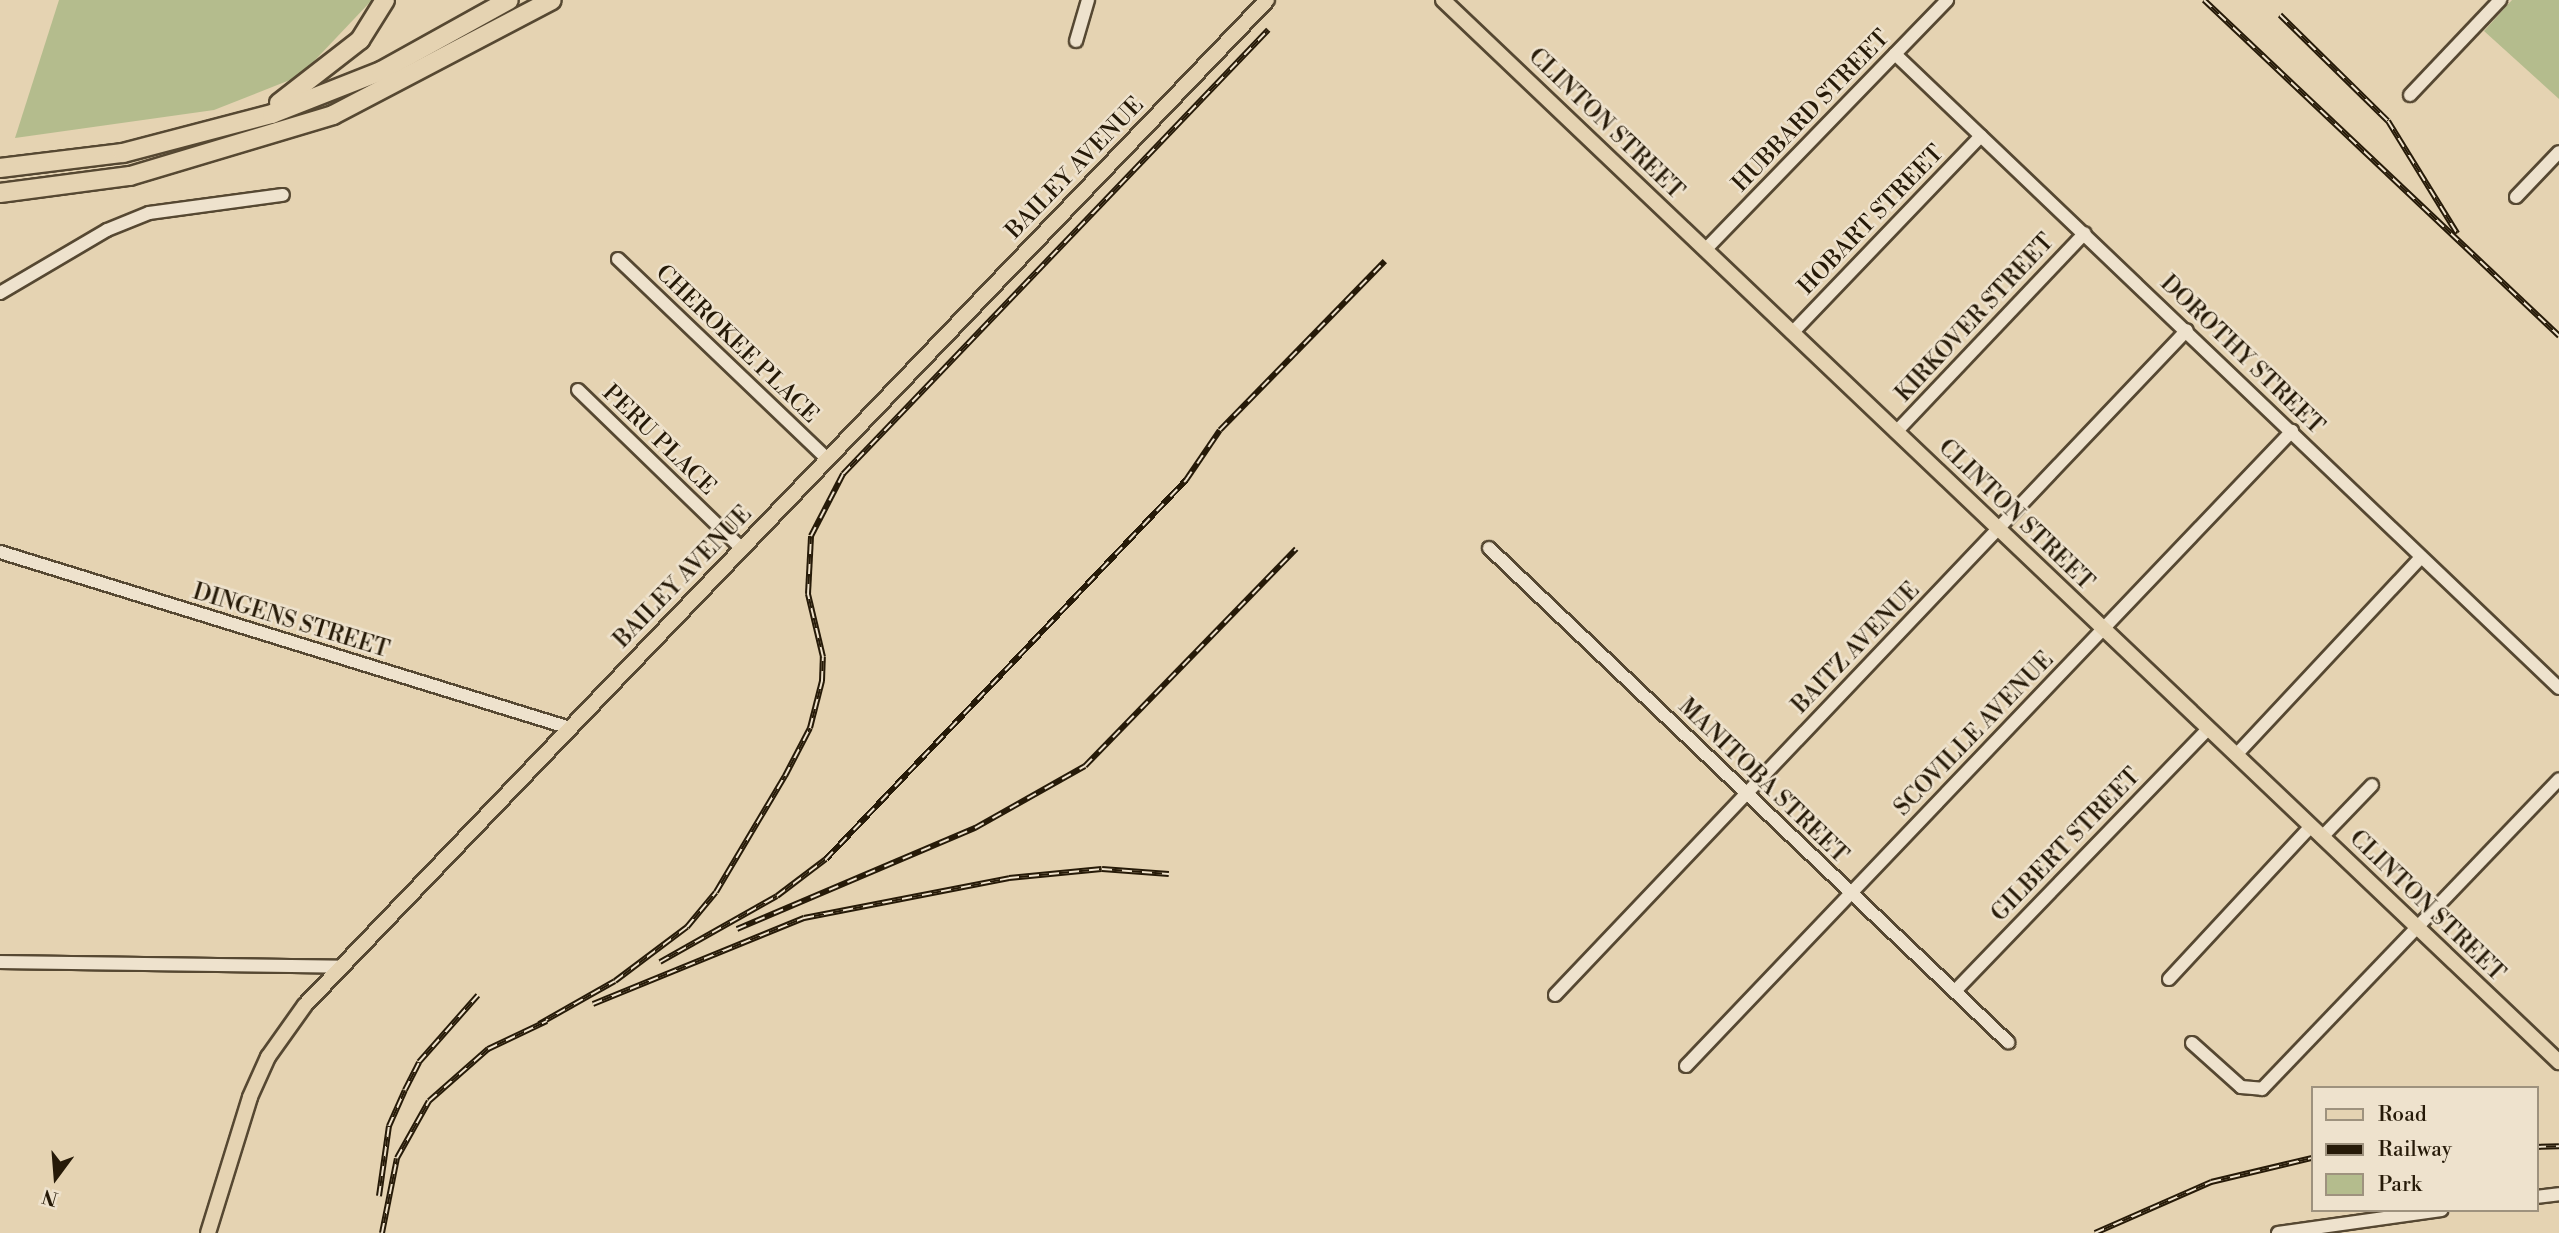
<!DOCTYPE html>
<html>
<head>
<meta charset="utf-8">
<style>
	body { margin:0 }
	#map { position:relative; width:2559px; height:1233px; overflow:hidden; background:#e5d3b2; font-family:"Libre Bodoni",serif }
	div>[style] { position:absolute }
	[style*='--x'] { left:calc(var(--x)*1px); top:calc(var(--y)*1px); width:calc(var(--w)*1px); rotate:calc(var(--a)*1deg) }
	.green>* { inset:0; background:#b4bc8d }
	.roads { filter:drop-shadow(2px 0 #564832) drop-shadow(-2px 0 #564832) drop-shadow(0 2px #564832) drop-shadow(0 -2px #564832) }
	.minor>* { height:12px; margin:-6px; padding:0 6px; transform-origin:6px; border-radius:6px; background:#eee2cd }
	.major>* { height:14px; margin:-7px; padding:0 7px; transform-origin:7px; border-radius:7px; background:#e5d3b2 }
	.highway>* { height:18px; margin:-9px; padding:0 9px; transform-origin:9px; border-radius:9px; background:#e5d3b2 }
	.rail>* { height:6px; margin-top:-3px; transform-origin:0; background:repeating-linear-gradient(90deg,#eee2cd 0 10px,#261a08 0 20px); box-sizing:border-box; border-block:2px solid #261a08 }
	span { translate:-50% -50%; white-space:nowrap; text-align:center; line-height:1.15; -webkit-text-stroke:5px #eee2cd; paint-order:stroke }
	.street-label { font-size:23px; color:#261a08 }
	.legend { position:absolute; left:2311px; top:1086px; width:228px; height:126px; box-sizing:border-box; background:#eee2cd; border:2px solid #9e927e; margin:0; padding:9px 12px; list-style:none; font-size:21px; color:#261a08 }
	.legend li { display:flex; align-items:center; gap:14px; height:35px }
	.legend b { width:35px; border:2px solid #9e927e }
	.north { position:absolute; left:21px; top:1142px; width:70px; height:70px; -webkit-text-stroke:5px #eee2cd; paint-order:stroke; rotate:196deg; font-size:19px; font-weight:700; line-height:28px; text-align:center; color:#261a08 }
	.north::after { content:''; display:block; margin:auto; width:24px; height:32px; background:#261a08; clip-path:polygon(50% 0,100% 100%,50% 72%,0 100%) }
</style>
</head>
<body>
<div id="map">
	<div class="green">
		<div style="clip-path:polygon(59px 0,372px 0,300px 76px,214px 110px,15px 138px)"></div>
		<div style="clip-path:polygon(2512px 0,2559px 0,2559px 99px,2484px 31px)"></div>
	</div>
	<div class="roads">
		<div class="minor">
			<div style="--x:1076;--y:41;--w:43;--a:-73.7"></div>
			<div style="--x:1895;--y:54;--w:918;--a:43.68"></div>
			<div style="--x:2410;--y:95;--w:131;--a:-46.5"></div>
			<div style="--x:2516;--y:197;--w:62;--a:-46.3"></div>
			<div style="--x:1705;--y:250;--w:348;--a:-45.9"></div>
			<div style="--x:618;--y:259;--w:289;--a:43.7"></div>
			<div style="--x:0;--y:293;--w:124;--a:-30.5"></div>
			<div style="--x:107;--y:230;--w:45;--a:-22"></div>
			<div style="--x:149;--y:213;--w:135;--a:-7.7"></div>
			<div style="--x:1792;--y:333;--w:273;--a:-46.2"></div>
			<div style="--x:578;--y:390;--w:228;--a:44.1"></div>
			<div style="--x:1896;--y:432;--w:274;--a:-46.5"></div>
			<div style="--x:1489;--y:548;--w:717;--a:43.59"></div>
			<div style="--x:0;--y:552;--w:597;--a:17.16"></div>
			<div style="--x:2236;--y:755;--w:271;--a:-46.9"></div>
			<div style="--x:2322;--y:837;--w:72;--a:-46.1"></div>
			<div style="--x:0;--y:962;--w:340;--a:0.8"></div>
			<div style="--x:2169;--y:979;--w:209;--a:-47.1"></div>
			<div style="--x:1955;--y:991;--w:364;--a:-46"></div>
			<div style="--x:1555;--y:995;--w:917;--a:-46.46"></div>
			<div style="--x:2192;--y:1043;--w:66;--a:41.9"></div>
			<div style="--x:2241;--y:1087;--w:21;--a:5"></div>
			<div style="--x:2262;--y:1089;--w:429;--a:-46.2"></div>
			<div style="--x:1686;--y:1066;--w:878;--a:-46.34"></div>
			<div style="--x:2536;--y:1197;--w:23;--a:-7"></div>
			<div style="--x:2278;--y:1233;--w:165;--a:-8"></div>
		</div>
		<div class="major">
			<div style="--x:1443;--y:0;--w:1541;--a:43.58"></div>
			<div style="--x:208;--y:1233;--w:142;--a:-72.8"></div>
			<div style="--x:250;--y:1097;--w:44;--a:-65.8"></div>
			<div style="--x:268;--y:1057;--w:64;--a:-54.6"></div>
			<div style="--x:305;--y:1005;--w:1391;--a:-46.25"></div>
		</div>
		<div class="highway">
			<div style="--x:279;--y:103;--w:103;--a:-37.9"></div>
			<div style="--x:360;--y:40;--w:47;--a:-58"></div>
			<div style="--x:0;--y:168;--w:124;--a:-7"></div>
			<div style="--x:123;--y:153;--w:154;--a:-14.7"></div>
			<div style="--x:272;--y:114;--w:117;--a:-21.5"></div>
			<div style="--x:381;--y:71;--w:146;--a:-29"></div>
			<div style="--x:0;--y:193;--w:131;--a:-7.5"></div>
			<div style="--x:130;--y:176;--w:212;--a:-16.7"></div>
			<div style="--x:333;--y:115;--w:247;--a:-27.7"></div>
		</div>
	</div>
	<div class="rail">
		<div style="--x:2204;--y:0;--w:489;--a:43.4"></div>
		<div style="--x:2280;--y:15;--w:151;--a:44.5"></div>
		<div style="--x:2388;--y:121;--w:132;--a:58.4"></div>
		<div style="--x:737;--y:929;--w:259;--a:-23"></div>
		<div style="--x:975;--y:828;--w:126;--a:-29.4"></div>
		<div style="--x:1085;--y:766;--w:303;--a:-45.8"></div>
		<div style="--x:660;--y:962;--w:134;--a:-29.4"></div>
		<div style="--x:777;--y:896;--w:61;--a:-37.1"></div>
		<div style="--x:826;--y:859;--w:523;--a:-46.47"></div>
		<div style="--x:1186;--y:480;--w:60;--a:-55.8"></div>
		<div style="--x:1220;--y:430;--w:236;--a:-45.7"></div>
		<div style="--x:593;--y:1004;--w:228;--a:-22.2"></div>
		<div style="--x:804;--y:918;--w:209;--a:-11"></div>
		<div style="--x:1009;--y:878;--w:93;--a:-5.5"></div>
		<div style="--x:1102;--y:869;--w:67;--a:4.3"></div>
		<div style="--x:539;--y:1024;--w:87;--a:-29.5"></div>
		<div style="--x:615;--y:981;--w:90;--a:-36.9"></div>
		<div style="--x:687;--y:927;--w:45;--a:-50.4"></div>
		<div style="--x:716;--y:892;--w:135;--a:-59.3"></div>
		<div style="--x:785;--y:776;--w:54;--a:-62.5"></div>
		<div style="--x:810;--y:728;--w:49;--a:-75.7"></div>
		<div style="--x:822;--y:681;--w:24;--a:-88"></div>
		<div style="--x:823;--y:657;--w:65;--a:-103.4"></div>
		<div style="--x:808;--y:594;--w:58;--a:-87"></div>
		<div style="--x:811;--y:536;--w:70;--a:-62.7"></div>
		<div style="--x:843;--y:474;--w:615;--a:-46.25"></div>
		<div style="--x:2536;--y:1147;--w:23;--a:-2"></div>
		<div style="--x:379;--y:1196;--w:71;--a:-81.9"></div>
		<div style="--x:389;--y:1126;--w:39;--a:-66"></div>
		<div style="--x:405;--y:1090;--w:31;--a:-63"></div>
		<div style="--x:419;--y:1062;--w:89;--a:-48.6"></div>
		<div style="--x:382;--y:1233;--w:76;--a:-78.7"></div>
		<div style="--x:397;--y:1158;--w:65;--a:-60.7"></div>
		<div style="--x:429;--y:1101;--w:79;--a:-41.4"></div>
		<div style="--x:488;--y:1049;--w:65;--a:-25.4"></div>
		<div style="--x:2095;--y:1233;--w:127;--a:-23.7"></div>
		<div style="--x:2211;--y:1182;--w:104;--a:-13.4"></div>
	</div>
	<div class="street-label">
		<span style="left:1811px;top:111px;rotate:-46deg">HUBBARD STREET</span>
		<span style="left:1606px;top:124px;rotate:44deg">CLINTON STREET</span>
		<span style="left:1075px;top:168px;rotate:-46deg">BAILEY AVENUE</span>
		<span style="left:1871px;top:220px;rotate:-46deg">HOBART STREET</span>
		<span style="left:1975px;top:318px;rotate:-47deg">KIRKOVER STREET</span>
		<span style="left:737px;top:344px;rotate:44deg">CHEROKEE PLACE</span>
		<span style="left:2242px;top:355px;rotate:44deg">DOROTHY STREET</span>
		<span style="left:659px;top:440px;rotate:44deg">PERU PLACE</span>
		<span style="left:2016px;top:515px;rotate:44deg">CLINTON STREET</span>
		<span style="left:683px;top:577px;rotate:-46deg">BAILEY AVENUE</span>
		<span style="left:291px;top:621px;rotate:17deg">DINGENS STREET</span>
		<span style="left:1856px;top:648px;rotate:-46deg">BAITZ AVENUE</span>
		<span style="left:1974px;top:734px;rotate:-46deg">SCOVILLE AVENUE</span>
		<span style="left:1763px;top:781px;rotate:44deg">MANITOBA STREET</span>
		<span style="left:2066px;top:845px;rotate:-46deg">GILBERT STREET</span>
		<span style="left:2427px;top:906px;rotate:44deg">CLINTON STREET</span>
	</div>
	<ul class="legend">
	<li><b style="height:9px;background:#e5d3b2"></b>Road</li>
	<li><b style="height:9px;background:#261a08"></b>Railway</li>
	<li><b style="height:19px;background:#b4bc8d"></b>Park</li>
	</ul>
	<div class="north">N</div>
</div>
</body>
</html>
